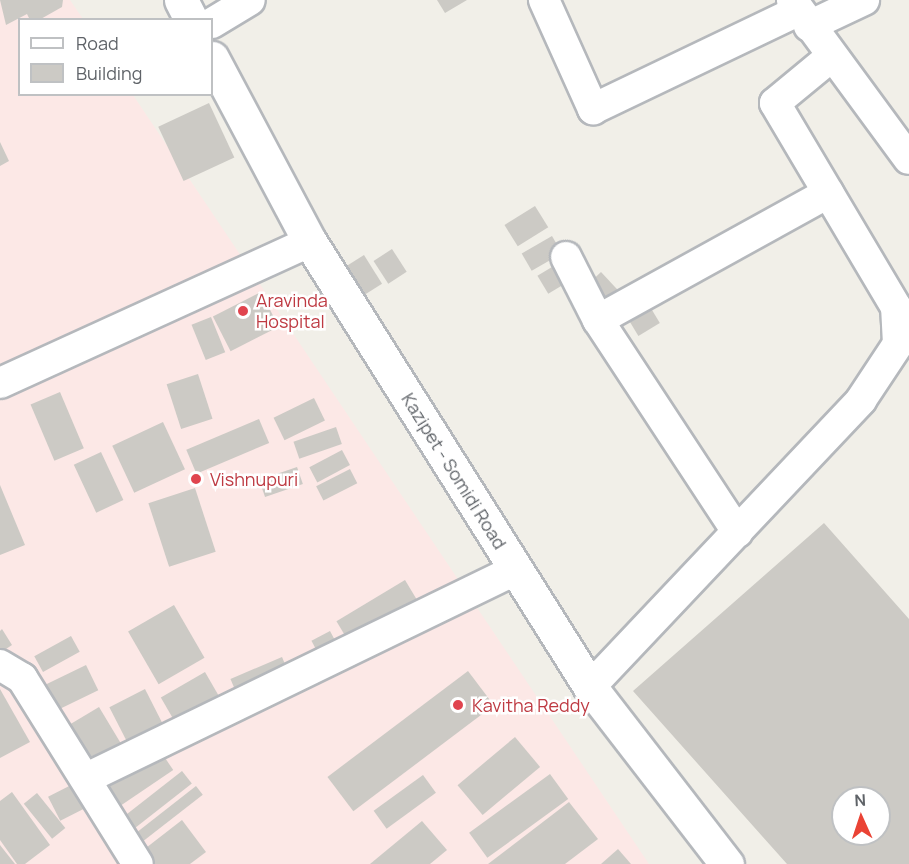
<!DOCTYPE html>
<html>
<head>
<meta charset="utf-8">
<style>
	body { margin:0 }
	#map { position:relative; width:909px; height:864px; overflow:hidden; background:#f1efe8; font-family:Manrope,sans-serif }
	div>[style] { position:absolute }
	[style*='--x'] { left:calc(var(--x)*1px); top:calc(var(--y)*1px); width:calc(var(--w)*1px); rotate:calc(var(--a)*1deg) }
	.medical>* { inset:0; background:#fce8e6 }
	.building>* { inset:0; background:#cccac5; transform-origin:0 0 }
	.roads { filter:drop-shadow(2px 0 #b5b8bc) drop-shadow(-2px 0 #b5b8bc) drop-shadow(0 2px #b5b8bc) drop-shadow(0 -2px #b5b8bc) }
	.street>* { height:30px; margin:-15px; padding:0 15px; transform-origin:15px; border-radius:15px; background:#fff }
	.secondary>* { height:33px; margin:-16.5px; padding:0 16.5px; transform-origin:16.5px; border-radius:16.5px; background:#fff }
	.dots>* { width:16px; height:16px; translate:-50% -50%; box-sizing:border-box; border:3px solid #fff; border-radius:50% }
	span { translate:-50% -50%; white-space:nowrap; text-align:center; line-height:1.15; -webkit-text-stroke:5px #fff; paint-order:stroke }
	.health-label { font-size:18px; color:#be3a42 }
	.left { translate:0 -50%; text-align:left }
	.street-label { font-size:18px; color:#5f6368 }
	.legend { position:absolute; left:18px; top:18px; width:195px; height:78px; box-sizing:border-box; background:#fff; border:2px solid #bfc1c3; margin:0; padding:8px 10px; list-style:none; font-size:18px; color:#5f6368 }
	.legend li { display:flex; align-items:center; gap:12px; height:30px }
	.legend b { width:30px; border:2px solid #bfc1c3 }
	.north { position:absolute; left:831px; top:786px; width:60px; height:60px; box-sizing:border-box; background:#fff; border:2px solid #bfc1c3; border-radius:50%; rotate:357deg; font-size:16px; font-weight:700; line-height:24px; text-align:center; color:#5f6368 }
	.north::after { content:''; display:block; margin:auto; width:21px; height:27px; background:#ea4335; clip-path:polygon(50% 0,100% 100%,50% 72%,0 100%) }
</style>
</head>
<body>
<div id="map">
	<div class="medical">
		<div style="clip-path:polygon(0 0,70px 0,83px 19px,20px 20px,20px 94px,133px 95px,649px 864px,0 864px)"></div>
	</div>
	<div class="building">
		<div style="clip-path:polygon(0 0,63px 0,62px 7px,39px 20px,30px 20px,27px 14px,6px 25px)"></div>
		<div style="clip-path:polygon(437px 0,467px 0,445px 13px)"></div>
		<div style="left:209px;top:103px;width:60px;height:56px;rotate:65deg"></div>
		<div style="clip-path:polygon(0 142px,9px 161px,0 166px)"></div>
		<div style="left:535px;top:206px;width:25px;height:36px;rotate:58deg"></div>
		<div style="left:552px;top:236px;width:20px;height:35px;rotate:60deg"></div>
		<div style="left:392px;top:249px;width:27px;height:22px;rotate:57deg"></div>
		<div style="left:364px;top:255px;width:34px;height:21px;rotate:58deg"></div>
		<div style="left:552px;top:267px;width:21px;height:17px;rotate:59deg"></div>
		<div style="left:601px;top:272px;width:25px;height:16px;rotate:47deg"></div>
		<div style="left:261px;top:292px;width:39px;height:54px;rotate:63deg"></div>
		<div style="left:649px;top:305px;width:21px;height:25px;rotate:59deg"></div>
		<div style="left:211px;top:317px;width:38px;height:21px;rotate:68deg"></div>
		<div style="left:198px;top:374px;width:47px;height:33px;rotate:72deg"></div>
		<div style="left:60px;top:392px;width:61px;height:32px;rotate:67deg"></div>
		<div style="left:314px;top:398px;width:25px;height:45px;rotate:64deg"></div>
		<div style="left:259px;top:419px;width:26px;height:79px;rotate:67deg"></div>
		<div style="left:163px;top:422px;width:52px;height:56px;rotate:65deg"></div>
		<div style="left:336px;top:427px;width:18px;height:45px;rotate:71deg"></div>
		<div style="left:342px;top:450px;width:17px;height:37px;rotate:62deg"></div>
		<div style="left:101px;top:452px;width:53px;height:30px;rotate:65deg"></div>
		<div style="left:297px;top:467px;width:18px;height:40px;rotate:71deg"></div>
		<div style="left:350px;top:469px;width:16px;height:38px;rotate:63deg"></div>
		<div style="clip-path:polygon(0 485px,25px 545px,0 555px)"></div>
		<div style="left:195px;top:488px;width:67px;height:49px;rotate:72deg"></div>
		<div style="clip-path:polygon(evenodd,824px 523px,909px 619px,909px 864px,787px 864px,633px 691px,824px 523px,843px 798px,879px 798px,879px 834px,843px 834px,843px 798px)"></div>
		<div style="left:405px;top:580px;width:31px;height:80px;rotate:59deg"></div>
		<div style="left:174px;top:605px;width:61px;height:53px;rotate:60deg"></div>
		<div style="clip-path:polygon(2px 629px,12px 645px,0 653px,0 631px)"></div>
		<div style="left:330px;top:631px;width:19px;height:21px;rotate:62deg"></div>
		<div style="left:71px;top:636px;width:18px;height:42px;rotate:61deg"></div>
		<div style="left:282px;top:657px;width:15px;height:56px;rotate:67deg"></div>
		<div style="left:86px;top:665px;width:28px;height:47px;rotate:64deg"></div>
		<div style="left:468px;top:671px;width:43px;height:176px;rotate:53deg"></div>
		<div style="left:205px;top:672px;width:30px;height:51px;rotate:60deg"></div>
		<div style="clip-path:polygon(0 689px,30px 742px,0 758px)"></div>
		<div style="left:145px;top:689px;width:42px;height:40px;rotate:63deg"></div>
		<div style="left:99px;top:707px;width:49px;height:39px;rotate:59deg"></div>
		<div style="left:515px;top:737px;width:39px;height:75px;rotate:50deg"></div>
		<div style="left:157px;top:746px;width:29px;height:69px;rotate:56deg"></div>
		<div style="left:182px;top:771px;width:16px;height:77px;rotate:52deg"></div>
		<div style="left:550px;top:774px;width:31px;height:100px;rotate:54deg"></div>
		<div style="left:423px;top:775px;width:22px;height:61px;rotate:54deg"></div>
		<div style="left:81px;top:780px;width:27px;height:37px;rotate:63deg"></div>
		<div style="left:196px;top:786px;width:11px;height:75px;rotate:52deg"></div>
		<div style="clip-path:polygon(12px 792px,50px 845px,25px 864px,17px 864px,0 840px,0 801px)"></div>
		<div style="left:37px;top:793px;width:45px;height:17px;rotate:51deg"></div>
		<div style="clip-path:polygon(569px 802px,598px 839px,565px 864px,488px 864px)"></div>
		<div style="clip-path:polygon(182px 820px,206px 852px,190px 864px,151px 864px,142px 851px)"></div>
		<div style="clip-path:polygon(422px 821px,447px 850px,430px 864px,370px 864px)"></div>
		<div style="clip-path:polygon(0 845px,15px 864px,0 864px)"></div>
		<div style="clip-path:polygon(618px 849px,631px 864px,601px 864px)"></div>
	</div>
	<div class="roads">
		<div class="street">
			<div style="--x:544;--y:0;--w:120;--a:65.8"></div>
			<div style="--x:593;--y:109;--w:227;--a:-25.6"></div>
			<div style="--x:792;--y:0;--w:197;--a:53.7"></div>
			<div style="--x:212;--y:23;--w:44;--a:-31.2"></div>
			<div style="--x:809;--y:26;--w:61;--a:-25.3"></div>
			<div style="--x:566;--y:257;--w:71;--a:63.1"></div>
			<div style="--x:598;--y:320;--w:254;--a:56.7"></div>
			<div style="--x:598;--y:320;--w:263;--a:-28.9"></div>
			<div style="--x:0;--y:383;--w:341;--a:-24.5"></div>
			<div style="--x:0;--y:665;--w:26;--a:31"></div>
			<div style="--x:22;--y:678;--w:219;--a:58.1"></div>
			<div style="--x:590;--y:687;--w:395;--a:-46.6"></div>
			<div style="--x:861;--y:400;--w:67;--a:-56.5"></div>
			<div style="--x:898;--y:344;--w:37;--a:-93"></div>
			<div style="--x:896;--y:307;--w:237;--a:-120.7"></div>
			<div style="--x:775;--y:103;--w:74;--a:-39.5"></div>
			<div style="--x:87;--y:778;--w:477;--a:-25.9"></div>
		</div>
		<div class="secondary">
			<div style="--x:181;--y:0;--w:22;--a:63"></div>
			<div style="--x:212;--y:58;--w:208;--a:62"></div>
			<div style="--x:310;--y:242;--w:526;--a:57.82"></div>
			<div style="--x:590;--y:687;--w:224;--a:52.3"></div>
		</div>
	</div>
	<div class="dots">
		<div style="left:243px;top:311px;background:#e0444e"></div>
		<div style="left:196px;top:479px;background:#e0444e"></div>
		<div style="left:458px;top:705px;background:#e0444e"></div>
	</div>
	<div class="health-label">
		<span class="left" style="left:256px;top:311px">Aravinda<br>Hospital</span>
		<span class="left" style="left:210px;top:479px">Vishnupuri</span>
		<span class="left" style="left:472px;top:705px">Kavitha Reddy</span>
	</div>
	<div class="street-label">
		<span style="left:454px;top:471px;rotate:58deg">Kazipet - Somidi Road</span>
	</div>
	<ul class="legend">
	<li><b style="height:8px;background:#fff"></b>Road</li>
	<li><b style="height:16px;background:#cccac5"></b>Building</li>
	</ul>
	<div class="north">N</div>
</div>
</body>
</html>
